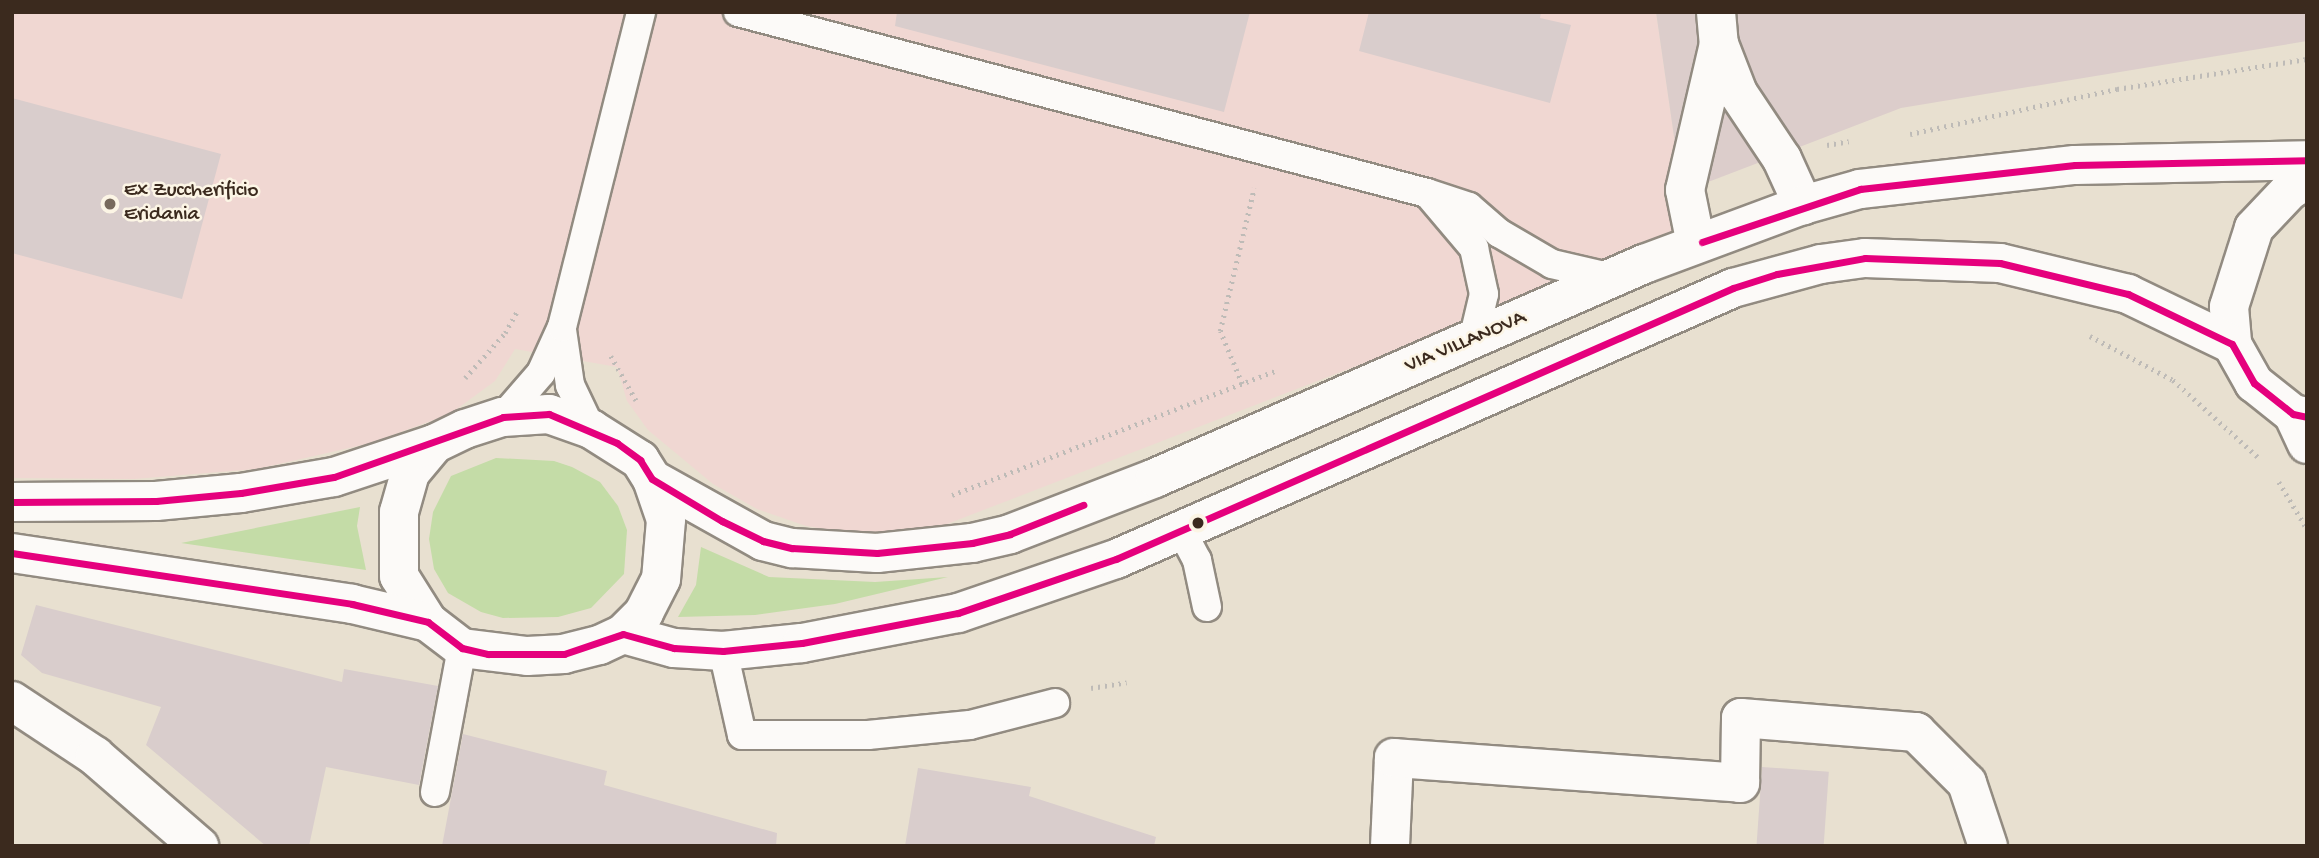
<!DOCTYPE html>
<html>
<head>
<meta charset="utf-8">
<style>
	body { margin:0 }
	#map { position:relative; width:2319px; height:858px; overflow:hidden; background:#e8e0d0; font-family:"Gochi Hand",sans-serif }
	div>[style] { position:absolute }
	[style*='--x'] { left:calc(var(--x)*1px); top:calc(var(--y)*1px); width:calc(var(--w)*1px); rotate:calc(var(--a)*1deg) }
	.built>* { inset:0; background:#f0d7d2 }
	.industrial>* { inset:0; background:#dccdcb }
	.green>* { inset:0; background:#c4dca7 }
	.building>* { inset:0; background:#d9cdcc; transform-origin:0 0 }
	.path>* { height:4.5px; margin-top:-2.25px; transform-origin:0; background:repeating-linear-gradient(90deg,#bebbb7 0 2px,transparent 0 7px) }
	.roads { filter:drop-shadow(2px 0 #928b81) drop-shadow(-2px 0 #928b81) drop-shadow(0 2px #928b81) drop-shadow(0 -2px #928b81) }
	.lane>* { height:28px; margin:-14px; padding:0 14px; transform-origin:14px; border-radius:14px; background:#fcfaf8 }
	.street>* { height:38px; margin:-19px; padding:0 19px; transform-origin:19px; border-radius:19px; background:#fcfaf8 }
	.secondary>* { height:38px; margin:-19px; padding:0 19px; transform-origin:19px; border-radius:19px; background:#fcfaf8 }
	.primary>* { height:38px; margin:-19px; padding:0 19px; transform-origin:19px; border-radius:19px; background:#fcfaf8 }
	.bus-1>* { height:7px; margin:-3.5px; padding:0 3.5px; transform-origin:3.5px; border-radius:3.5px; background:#e5007d }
	.dots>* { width:19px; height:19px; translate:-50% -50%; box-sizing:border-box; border:4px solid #fcf5e5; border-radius:50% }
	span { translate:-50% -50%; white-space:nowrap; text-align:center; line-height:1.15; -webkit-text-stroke:5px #fcf5e5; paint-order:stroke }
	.poi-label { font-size:21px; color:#3b2a1e }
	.left { translate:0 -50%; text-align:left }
	.street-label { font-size:21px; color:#3b2a1e }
	.frame { position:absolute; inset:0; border:14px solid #3b2a1e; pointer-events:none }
</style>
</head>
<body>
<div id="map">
	<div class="built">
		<div style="clip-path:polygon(12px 12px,1656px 12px,1682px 192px,1679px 231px,1447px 331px,942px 526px,856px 534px,806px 526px,757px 509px,713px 484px,648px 430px,627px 401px,617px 367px,515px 349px,495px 381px,450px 414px,371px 443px,257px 469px,134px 479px,12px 478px)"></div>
	</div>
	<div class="industrial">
		<div style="clip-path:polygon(1656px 12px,2307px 12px,2307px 41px,1901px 108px,1682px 192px)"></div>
	</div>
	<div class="green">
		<div style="clip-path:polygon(496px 458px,554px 461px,572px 467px,600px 482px,618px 506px,627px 530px,624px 574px,591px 608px,558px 617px,503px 618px,481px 612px,448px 593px,434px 569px,429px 539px,433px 512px,451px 476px)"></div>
		<div style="clip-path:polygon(360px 507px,357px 526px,366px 570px,181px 543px)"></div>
		<div style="clip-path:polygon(701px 547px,769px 577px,875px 582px,948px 577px,835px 604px,755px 615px,678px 617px,696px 585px)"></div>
	</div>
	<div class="building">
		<div style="clip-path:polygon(897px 12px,1250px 12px,1224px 112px,895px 26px)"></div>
		<div style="clip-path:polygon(1369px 12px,1541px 12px,1540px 18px,1571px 25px,1550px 103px,1359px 51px)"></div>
		<div style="clip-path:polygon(12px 98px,221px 154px,182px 299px,12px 253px)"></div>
		<div style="clip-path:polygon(36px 605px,342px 682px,344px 669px,438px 686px,419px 785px,326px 767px,309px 846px,266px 846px,146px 745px,161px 707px,42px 673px,21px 655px)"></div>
		<div style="clip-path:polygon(463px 734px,607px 771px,604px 785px,777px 833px,776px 846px,442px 846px)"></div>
		<div style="left:1762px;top:767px;width:67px;height:79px;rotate:4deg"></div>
		<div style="clip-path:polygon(918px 768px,1031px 787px,1029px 796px,1156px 837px,1154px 846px,905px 846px)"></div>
	</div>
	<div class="path">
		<div style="--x:1910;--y:134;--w:212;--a:-12.3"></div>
		<div style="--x:2117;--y:89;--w:192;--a:-9"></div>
		<div style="--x:1827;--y:145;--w:22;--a:-10"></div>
		<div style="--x:2090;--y:336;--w:94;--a:27.9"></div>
		<div style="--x:2173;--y:380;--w:118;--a:42.2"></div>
		<div style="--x:611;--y:356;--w:51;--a:60.4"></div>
		<div style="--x:465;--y:378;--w:60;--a:-48.4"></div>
		<div style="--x:505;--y:333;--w:26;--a:-61"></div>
		<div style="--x:1242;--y:384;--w:57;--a:-112.5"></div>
		<div style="--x:1220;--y:331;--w:147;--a:-76.6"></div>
		<div style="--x:2279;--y:482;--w:55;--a:59.2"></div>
		<div style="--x:952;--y:495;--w:348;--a:-21"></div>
		<div style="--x:1091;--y:688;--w:36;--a:-9"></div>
	</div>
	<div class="roads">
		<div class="lane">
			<div style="--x:738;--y:12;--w:712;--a:14.72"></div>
			<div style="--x:1427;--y:193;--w:44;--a:18.4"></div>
			<div style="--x:1469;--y:207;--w:40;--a:41"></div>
			<div style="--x:1499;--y:233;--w:61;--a:30.3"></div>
			<div style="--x:1552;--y:264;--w:63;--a:12.9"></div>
			<div style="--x:1429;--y:195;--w:70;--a:49.7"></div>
			<div style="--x:1474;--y:248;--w:47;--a:77.7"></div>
			<div style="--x:1484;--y:294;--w:47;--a:103.4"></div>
			<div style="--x:562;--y:330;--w:56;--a:81.7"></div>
			<div style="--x:570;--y:385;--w:49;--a:64.5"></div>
			<div style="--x:503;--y:417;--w:58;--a:-49.2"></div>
			<div style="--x:541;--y:373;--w:51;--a:-65.5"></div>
			<div style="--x:562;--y:327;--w:325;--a:-75.9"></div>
			<div style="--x:1181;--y:530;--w:34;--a:62"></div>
			<div style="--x:1197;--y:560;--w:48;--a:78"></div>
			<div style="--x:723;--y:651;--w:86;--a:77.3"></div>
			<div style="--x:742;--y:735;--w:126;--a:0"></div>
			<div style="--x:868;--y:735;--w:102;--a:-5.6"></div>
			<div style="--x:970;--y:725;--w:88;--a:-14.5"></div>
			<div style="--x:435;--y:792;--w:147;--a:-79.4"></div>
		</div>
		<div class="street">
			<div style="--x:1716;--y:12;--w:32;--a:85"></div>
			<div style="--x:1719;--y:44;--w:53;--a:68.8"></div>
			<div style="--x:1738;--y:93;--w:79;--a:56.3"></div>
			<div style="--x:1782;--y:159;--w:51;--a:65.5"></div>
			<div style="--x:1696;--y:244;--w:55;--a:-101.5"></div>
			<div style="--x:1685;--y:190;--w:150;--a:-76.9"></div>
			<div style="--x:12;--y:701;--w:100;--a:33.5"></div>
			<div style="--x:95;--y:756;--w:138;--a:40.9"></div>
			<div style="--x:1390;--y:846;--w:88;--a:-87.4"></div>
			<div style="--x:1394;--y:758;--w:347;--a:4.1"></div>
			<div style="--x:1740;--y:783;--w:65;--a:-89.1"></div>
			<div style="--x:1741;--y:718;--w:176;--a:4.6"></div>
			<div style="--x:1916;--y:732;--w:72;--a:45"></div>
			<div style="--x:1967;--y:783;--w:66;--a:71.6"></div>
		</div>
		<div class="secondary">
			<div style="--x:2293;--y:414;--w:33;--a:65"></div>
		</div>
		<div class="primary">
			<div style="--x:2307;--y:180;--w:21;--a:149"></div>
			<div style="--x:2289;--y:191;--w:51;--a:133.4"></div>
			<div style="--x:2254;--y:228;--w:83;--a:107.6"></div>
			<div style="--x:2229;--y:307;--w:37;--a:85"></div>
			<div style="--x:2232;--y:344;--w:45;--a:60.6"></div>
			<div style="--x:2254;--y:383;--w:50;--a:38.5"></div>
			<div style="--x:2293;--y:414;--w:14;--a:12"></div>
			<div style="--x:549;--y:414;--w:45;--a:19.7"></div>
			<div style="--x:591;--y:429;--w:58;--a:32.3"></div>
			<div style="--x:640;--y:460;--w:22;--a:58"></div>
			<div style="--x:652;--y:479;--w:43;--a:71.1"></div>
			<div style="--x:666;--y:520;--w:59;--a:94.8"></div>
			<div style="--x:661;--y:579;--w:38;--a:117"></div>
			<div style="--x:644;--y:613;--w:30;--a:135"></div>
			<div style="--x:623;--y:634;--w:26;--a:155"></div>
			<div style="--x:599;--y:645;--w:36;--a:166"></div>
			<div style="--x:564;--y:654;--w:37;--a:177"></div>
			<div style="--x:527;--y:656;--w:65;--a:-173"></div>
			<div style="--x:462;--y:648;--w:43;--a:-142.6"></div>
			<div style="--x:428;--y:622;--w:54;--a:-122.2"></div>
			<div style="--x:399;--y:576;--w:64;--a:-90"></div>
			<div style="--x:399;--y:512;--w:41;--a:-74.2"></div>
			<div style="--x:410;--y:473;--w:38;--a:-50"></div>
			<div style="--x:434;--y:444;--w:34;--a:-26"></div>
			<div style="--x:465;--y:429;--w:40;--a:-18"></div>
			<div style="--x:503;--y:417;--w:46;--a:-3.7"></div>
			<div style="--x:652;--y:479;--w:127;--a:29.2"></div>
			<div style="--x:763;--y:541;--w:30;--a:14"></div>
			<div style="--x:792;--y:548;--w:85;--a:3.4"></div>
			<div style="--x:877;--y:553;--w:96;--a:-6"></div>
			<div style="--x:972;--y:543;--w:39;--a:-13"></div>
			<div style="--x:1010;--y:534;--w:155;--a:-21.1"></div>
			<div style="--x:1155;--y:478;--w:534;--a:-23.64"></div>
			<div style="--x:1644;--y:264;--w:170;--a:-20.4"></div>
			<div style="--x:1803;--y:205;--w:59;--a:-15.7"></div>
			<div style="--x:1860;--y:189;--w:216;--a:-6.4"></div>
			<div style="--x:2075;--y:165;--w:232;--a:-1.2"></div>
			<div style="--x:12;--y:502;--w:144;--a:-0.4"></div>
			<div style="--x:156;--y:501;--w:85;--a:-5.4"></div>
			<div style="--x:241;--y:493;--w:94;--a:-9.8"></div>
			<div style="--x:334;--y:477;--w:105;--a:-18.3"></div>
			<div style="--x:12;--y:553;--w:344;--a:8.5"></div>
			<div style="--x:352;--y:604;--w:78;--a:13.3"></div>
			<div style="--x:623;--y:634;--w:53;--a:15.4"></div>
			<div style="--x:674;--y:648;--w:49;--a:3.5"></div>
			<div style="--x:723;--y:651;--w:79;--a:-5.8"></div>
			<div style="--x:802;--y:643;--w:159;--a:-10.9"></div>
			<div style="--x:958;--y:613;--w:167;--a:-18.9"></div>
			<div style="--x:1116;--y:559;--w:674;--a:-23.71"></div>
			<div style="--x:1733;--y:288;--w:91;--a:-15.3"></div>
			<div style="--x:1821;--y:264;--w:44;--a:-7.8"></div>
			<div style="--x:1865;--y:258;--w:135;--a:2.1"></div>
			<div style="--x:2000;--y:263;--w:132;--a:13.6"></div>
			<div style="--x:2128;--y:294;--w:115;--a:25.7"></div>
		</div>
	</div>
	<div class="bus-1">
		<div style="--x:1702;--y:242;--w:167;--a:-18.5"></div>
		<div style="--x:1860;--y:189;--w:216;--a:-6.4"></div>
		<div style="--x:2075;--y:165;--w:232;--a:-1.2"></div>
		<div style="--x:12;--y:502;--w:144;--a:-0.4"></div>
		<div style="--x:156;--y:501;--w:85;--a:-5.4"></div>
		<div style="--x:241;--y:493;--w:94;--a:-9.8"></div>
		<div style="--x:334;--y:477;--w:179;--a:-19.5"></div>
		<div style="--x:503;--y:417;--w:46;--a:-3.7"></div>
		<div style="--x:549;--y:414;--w:74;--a:23.1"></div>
		<div style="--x:617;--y:443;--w:29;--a:36"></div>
		<div style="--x:640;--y:460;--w:22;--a:58"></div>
		<div style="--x:652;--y:479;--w:82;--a:31"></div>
		<div style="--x:722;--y:521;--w:46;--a:26"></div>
		<div style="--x:763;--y:541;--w:30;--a:14"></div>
		<div style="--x:792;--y:548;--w:85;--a:3.4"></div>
		<div style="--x:877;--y:553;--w:96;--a:-6"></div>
		<div style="--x:972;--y:543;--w:39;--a:-13"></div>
		<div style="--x:1010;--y:534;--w:79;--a:-21.7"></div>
		<div style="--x:12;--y:553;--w:344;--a:8.5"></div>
		<div style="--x:352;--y:604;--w:78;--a:13.3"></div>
		<div style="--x:428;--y:622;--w:43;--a:37.4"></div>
		<div style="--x:462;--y:648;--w:27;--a:13"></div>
		<div style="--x:488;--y:654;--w:76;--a:0"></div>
		<div style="--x:564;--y:654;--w:62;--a:-18.7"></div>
		<div style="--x:623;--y:634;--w:53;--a:15.4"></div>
		<div style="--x:674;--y:648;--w:49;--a:3.5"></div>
		<div style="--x:723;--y:651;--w:79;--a:-5.8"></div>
		<div style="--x:802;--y:643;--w:159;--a:-10.9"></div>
		<div style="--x:958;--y:613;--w:167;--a:-18.9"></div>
		<div style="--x:1116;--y:559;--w:674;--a:-23.71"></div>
		<div style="--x:1733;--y:288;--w:46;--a:-17.7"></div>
		<div style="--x:1777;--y:274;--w:89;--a:-10.3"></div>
		<div style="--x:1865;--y:258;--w:135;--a:2.1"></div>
		<div style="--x:2000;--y:263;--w:132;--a:13.6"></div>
		<div style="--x:2128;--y:294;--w:115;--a:25.7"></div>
		<div style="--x:2232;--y:344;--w:45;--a:60.6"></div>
		<div style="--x:2254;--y:383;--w:50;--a:38.5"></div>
		<div style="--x:2293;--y:414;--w:14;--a:12"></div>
	</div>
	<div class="dots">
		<div style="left:110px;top:204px;background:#786a5c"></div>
		<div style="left:1198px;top:523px;background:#3b2a1e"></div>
	</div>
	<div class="poi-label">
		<span class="left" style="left:124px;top:204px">Ex Zuccherificio<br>Eridania</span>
	</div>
	<div class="street-label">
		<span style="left:1466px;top:343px;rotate:-23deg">VIA VILLANOVA</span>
	</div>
	<div class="frame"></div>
</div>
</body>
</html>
